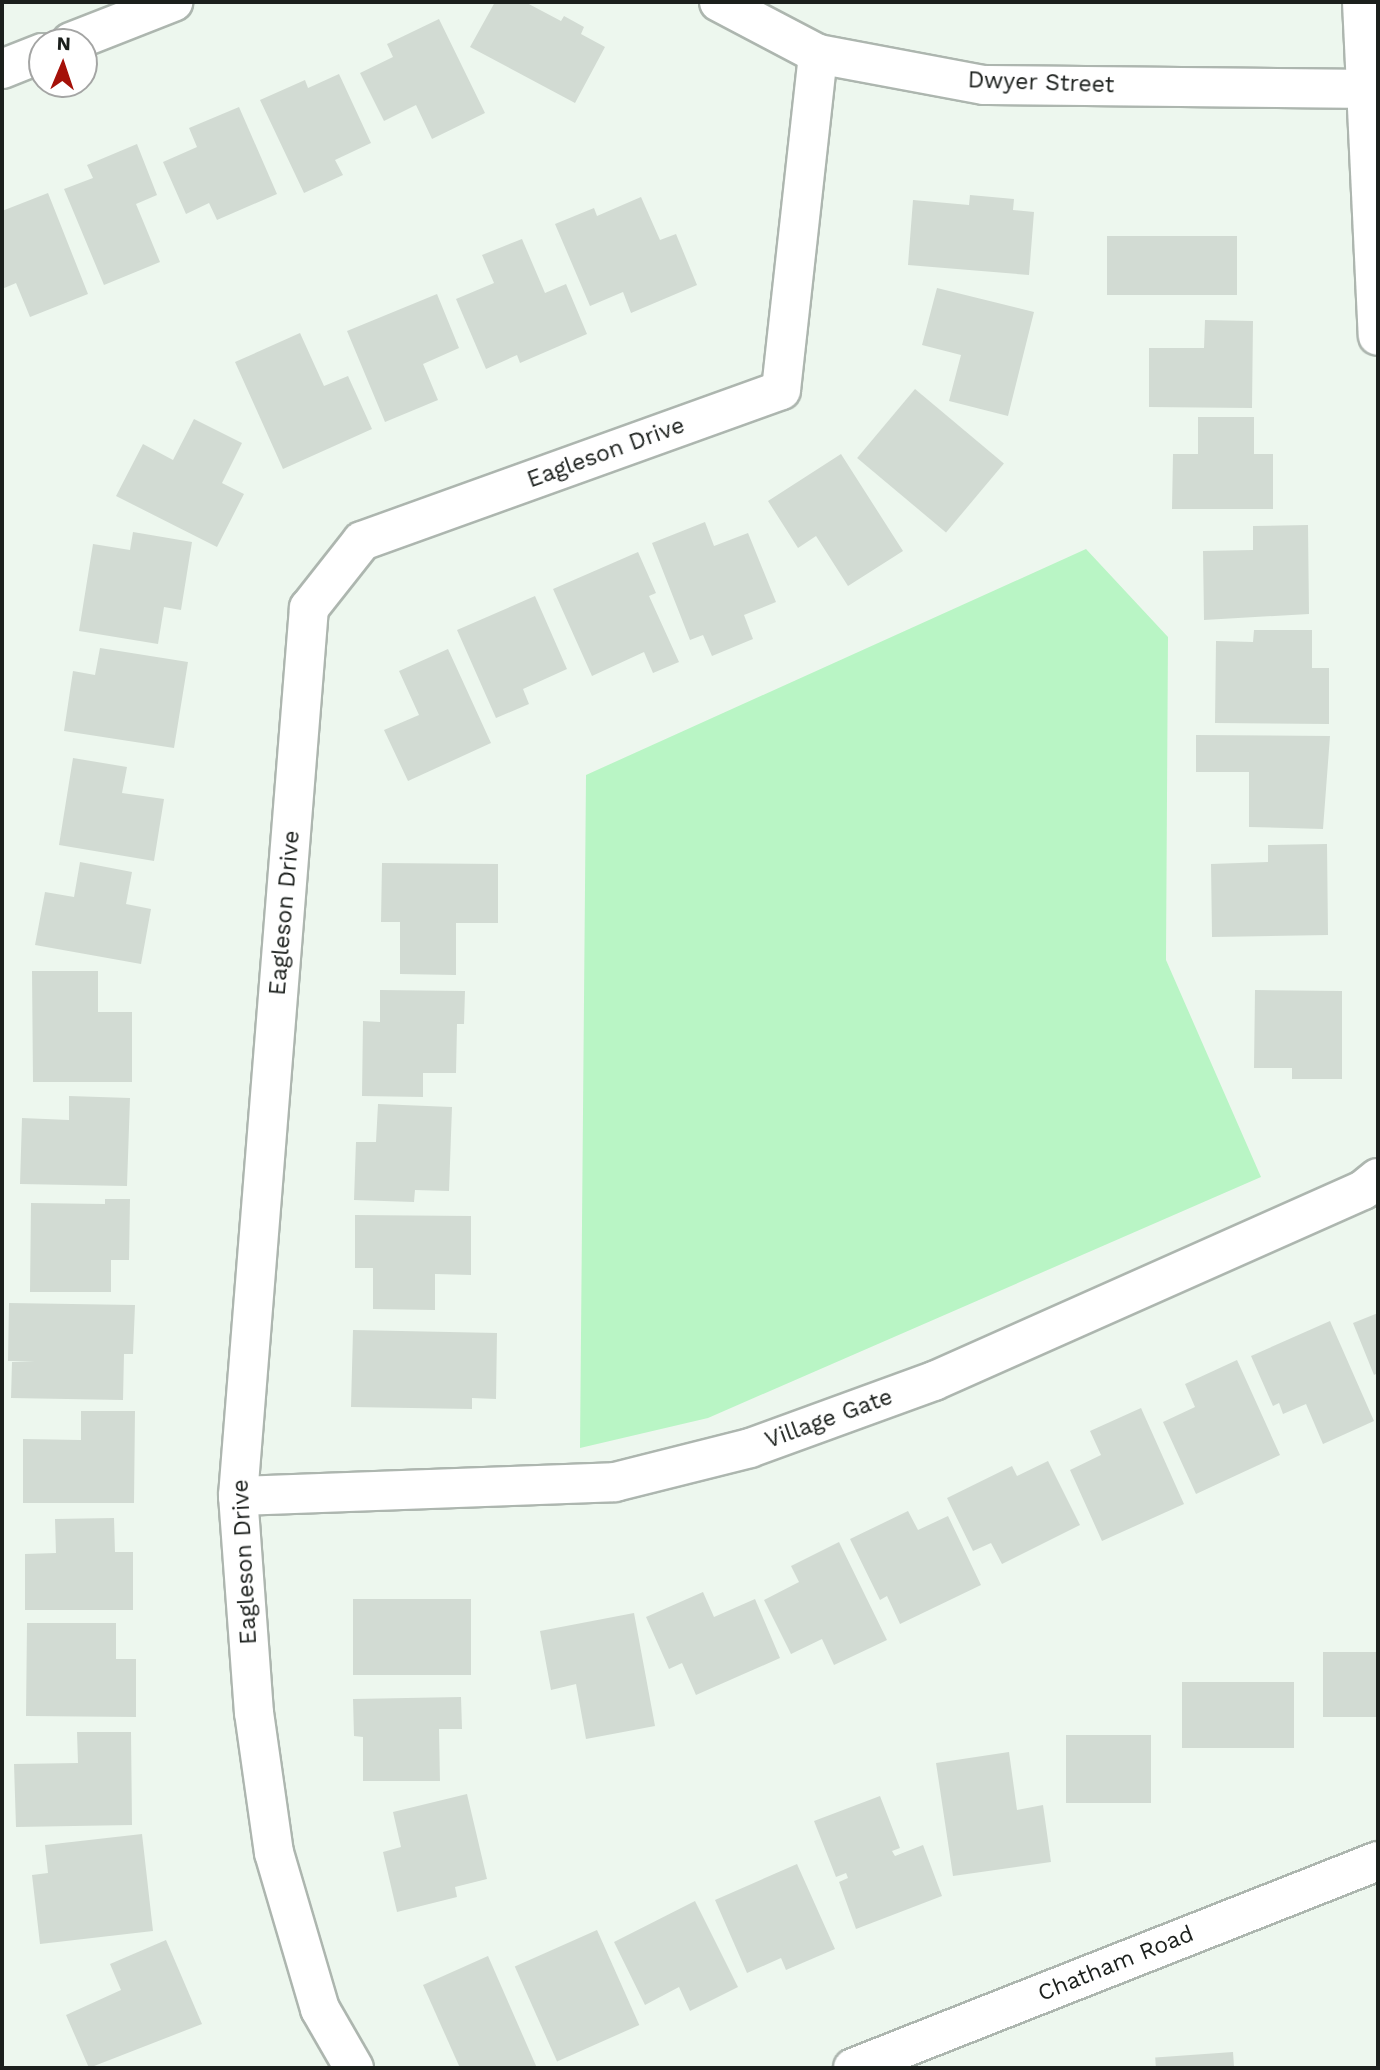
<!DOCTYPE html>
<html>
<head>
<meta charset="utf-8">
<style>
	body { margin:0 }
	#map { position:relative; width:1380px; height:2070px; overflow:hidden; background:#edf7ee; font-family:"Work Sans",sans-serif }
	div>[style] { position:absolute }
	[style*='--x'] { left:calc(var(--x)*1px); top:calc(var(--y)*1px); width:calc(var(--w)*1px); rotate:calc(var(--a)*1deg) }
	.green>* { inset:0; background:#b9f5c5 }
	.building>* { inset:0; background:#d2dbd3; transform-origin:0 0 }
	.roads { filter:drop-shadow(2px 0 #adb6af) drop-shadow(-2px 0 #adb6af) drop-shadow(0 2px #adb6af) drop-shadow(0 -2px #adb6af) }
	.street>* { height:38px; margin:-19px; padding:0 19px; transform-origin:19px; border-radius:19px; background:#fff }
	span { translate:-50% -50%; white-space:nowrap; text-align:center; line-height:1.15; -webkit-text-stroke:5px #fff; paint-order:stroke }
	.street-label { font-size:23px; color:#1b1f1c }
	.frame { position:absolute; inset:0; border:4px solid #1b1f1c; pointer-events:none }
	.north { position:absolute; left:28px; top:28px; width:70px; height:70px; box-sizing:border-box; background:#fff; border:2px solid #a4a5a4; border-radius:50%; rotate:2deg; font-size:19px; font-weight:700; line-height:28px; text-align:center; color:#1b1f1c }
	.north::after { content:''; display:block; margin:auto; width:24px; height:32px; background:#a51109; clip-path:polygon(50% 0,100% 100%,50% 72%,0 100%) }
</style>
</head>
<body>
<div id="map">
	<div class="green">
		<div style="clip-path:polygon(1086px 549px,1168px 637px,1166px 960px,1261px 1177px,708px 1418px,580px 1448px,586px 775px)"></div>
	</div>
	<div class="building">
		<div style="clip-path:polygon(495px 2px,525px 2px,561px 21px,564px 16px,584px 27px,581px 34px,605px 47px,575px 103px,470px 47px)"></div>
		<div style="clip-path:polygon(439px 19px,485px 113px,432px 139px,416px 105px,384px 121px,360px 73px,393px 57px,387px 44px)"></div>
		<div style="clip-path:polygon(339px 74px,371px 143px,335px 160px,343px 175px,304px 193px,260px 100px,305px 80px,308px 88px)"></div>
		<div style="clip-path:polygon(239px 107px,277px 194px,217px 220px,209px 203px,186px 214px,163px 162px,197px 147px,189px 128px)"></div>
		<div style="clip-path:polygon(137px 144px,157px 195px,136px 204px,160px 262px,104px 285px,64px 189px,93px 178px,87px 165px)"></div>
		<div style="clip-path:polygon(48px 193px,88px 294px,30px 317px,16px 283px,2px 289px,2px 211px)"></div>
		<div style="clip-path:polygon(970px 195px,1014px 199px,1013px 210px,1034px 212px,1029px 275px,908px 265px,913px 200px,969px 205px)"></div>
		<div style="clip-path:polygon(641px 197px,660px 240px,676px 234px,697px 285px,631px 313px,623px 292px,590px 306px,555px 224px,594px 208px,597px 216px)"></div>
		<div style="left:1107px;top:236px;width:130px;height:59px"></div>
		<div style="clip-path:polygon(522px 239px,545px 293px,566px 284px,587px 334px,520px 363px,517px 355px,486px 369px,456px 299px,494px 283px,482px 255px)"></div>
		<div style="clip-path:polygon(937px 288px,1034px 312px,1008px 416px,949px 401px,961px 355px,922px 345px)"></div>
		<div style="clip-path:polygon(437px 294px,459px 348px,423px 364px,438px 400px,385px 422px,347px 331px)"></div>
		<div style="clip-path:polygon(1205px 320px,1253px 321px,1252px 408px,1149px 407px,1149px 348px,1204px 348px)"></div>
		<div style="clip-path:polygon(300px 333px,324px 386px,348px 376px,372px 429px,283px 469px,235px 362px)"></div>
		<div style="left:915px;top:389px;width:116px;height:90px;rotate:40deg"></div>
		<div style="clip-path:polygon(1198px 417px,1254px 417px,1254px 454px,1273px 454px,1273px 509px,1172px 509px,1173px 454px,1198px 454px)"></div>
		<div style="clip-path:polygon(194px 419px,242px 443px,222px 483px,244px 494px,217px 547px,116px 496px,143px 444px,173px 460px)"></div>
		<div style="clip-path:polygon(841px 454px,903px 551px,848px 586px,816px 536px,798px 548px,768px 501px)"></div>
		<div style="clip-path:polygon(705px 522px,714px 546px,748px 533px,776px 602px,744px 615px,753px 639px,712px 656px,703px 635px,690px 640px,652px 543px)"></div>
		<div style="clip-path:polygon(1308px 525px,1309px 614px,1204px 620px,1203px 551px,1253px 550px,1253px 526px)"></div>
		<div style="clip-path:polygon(133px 532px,192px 542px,181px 610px,164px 607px,158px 644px,79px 631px,93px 544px,130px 550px)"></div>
		<div style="clip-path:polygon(638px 552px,656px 593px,649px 596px,679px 662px,653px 673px,644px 652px,592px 676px,553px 589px)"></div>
		<div style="clip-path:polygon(535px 596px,567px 669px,523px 689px,529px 704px,496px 718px,457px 630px)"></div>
		<div style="clip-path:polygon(1254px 630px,1312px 630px,1312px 668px,1329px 668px,1329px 724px,1215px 723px,1216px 641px,1253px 642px)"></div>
		<div style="clip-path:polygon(100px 648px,188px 662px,174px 748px,64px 731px,73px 671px,95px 675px)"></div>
		<div style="clip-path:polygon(448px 649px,491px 743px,408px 781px,384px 730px,419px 715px,399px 671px)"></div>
		<div style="clip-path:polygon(1196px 735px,1330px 736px,1323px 829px,1249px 827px,1249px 772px,1196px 772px)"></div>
		<div style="clip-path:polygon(73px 758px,127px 767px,122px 793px,164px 799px,154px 861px,59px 845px)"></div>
		<div style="clip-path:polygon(1327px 844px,1328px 935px,1212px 937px,1211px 864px,1268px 862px,1268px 845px)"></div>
		<div style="clip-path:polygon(80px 862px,132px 872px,126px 904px,151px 909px,141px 964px,35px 945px,45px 892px,74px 897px)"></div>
		<div style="clip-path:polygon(382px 863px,498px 864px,498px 923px,456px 923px,456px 975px,400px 974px,400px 922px,381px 922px)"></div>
		<div style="clip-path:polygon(32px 971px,98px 971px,98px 1012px,132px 1012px,132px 1082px,33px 1082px)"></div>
		<div style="clip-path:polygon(380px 990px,465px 991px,464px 1024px,457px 1024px,456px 1073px,423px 1073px,423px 1097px,362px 1096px,363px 1021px,380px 1022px)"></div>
		<div style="clip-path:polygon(1255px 990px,1342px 991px,1342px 1079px,1292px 1079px,1292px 1068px,1254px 1068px)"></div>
		<div style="clip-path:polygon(69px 1096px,130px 1098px,127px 1186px,20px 1184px,22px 1118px,69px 1120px)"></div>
		<div style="clip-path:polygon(378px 1104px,452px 1107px,449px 1191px,415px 1190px,414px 1202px,354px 1200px,356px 1142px,376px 1142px)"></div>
		<div style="clip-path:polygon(105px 1199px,130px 1199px,129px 1260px,111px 1260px,111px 1292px,30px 1292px,31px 1203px,105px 1204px)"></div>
		<div style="clip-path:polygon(355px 1215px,471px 1216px,471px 1275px,435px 1274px,435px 1310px,373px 1309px,373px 1268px,355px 1268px)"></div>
		<div style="clip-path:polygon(9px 1303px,135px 1305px,133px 1354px,124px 1354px,123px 1400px,11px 1398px,12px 1362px,35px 1361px,8px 1361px)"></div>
		<div style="clip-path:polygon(1378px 1313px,1378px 1373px,1374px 1375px,1353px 1323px)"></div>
		<div style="clip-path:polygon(1330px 1321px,1374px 1421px,1323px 1444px,1306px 1404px,1283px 1414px,1279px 1403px,1273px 1406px,1251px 1356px)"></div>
		<div style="clip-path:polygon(353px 1330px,497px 1333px,496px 1399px,472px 1398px,472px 1409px,351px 1407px)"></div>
		<div style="clip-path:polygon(1237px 1360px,1280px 1455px,1196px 1494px,1163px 1422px,1195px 1407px,1185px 1384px)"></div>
		<div style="clip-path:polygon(1141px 1408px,1184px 1504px,1102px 1541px,1070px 1470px,1101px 1455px,1090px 1431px)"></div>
		<div style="clip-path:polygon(81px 1411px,135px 1411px,134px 1503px,23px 1503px,23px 1439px,81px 1440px)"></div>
		<div style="clip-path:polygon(1048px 1461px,1080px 1525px,1002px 1564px,991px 1543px,973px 1551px,947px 1498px,1012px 1466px,1017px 1476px)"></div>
		<div style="clip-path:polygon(908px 1511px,918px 1530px,948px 1516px,981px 1585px,900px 1624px,887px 1596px,880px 1600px,850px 1539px)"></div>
		<div style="clip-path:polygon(114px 1518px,115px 1552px,133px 1552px,133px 1610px,25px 1610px,25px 1554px,56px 1553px,55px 1519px)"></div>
		<div style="clip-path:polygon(839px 1542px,887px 1640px,834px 1665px,822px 1639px,791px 1654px,764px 1600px,799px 1582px,791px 1566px)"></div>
		<div style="clip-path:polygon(703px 1592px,714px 1617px,755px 1599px,780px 1658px,696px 1695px,682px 1663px,669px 1669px,646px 1617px)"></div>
		<div style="left:353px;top:1599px;width:118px;height:76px"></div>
		<div style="clip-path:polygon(634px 1613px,655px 1726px,586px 1739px,576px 1684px,551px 1690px,540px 1631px)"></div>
		<div style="clip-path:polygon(27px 1623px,116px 1623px,116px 1659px,136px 1659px,136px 1717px,26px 1716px)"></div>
		<div style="left:1323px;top:1652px;width:55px;height:65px"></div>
		<div style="left:1294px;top:1682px;width:66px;height:112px;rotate:90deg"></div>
		<div style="clip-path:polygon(461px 1697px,462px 1729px,439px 1729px,440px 1781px,363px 1781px,363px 1737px,354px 1736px,353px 1699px)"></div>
		<div style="clip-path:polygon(77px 1732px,131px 1732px,132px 1825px,16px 1827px,14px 1764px,78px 1763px)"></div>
		<div style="left:1151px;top:1735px;width:68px;height:85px;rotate:90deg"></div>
		<div style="clip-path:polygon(1009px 1752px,1017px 1810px,1043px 1805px,1051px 1862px,953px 1876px,936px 1763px)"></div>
		<div style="clip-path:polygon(467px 1794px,487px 1879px,455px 1887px,457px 1897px,397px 1912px,383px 1852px,401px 1847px,393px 1812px)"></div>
		<div style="clip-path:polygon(880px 1796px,900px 1848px,892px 1851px,895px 1856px,923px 1845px,942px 1896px,856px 1929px,839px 1882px,848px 1878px,846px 1873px,836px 1877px,814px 1821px)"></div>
		<div style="clip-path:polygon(142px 1834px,153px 1931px,40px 1944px,32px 1875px,48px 1873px,45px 1845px)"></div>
		<div style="clip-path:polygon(797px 1864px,835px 1949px,786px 1970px,781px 1958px,747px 1973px,715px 1900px)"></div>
		<div style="clip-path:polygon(695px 1901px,738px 1987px,690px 2011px,679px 1987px,645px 2005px,614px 1942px)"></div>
		<div style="left:597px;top:1930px;width:104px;height:90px;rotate:66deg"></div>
		<div style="clip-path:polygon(166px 1940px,202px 2024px,89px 2068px,66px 2015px,121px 1990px,110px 1964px)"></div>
		<div style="clip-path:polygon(488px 1956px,537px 2068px,460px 2068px,423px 1985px)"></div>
		<div style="left:1233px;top:2052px;width:16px;height:78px;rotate:86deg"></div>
	</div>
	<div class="roads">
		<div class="street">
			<div style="--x:719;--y:2;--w:112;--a:27.7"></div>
			<div style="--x:818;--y:54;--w:169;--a:10.6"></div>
			<div style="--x:984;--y:85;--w:394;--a:0.6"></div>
			<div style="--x:1362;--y:2;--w:334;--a:87.3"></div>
			<div style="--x:71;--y:42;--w:110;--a:-21.4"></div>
			<div style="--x:2;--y:69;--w:43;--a:-21.8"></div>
			<div style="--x:238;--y:1496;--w:377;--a:-2.1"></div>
			<div style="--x:615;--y:1482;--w:139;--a:-14.1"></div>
			<div style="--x:750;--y:1448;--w:196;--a:-20"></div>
			<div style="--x:934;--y:1381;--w:470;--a:-24"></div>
			<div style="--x:1363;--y:1190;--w:19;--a:-39"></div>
			<div style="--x:354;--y:2068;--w:68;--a:-120"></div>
			<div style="--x:320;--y:2009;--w:163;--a:-106.4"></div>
			<div style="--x:274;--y:1853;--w:141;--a:-98.1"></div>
			<div style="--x:254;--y:1713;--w:218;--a:-94.2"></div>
			<div style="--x:238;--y:1496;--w:891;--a:-85.43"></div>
			<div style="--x:309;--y:608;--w:85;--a:-51.7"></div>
			<div style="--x:362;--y:541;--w:445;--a:-19.8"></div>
			<div style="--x:781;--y:390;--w:338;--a:-83.7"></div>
			<div style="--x:853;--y:2068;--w:564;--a:-21.52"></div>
		</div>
	</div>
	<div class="street-label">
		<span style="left:1041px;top:83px;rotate:2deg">Dwyer Street</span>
		<span style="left:606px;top:453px;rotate:-20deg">Eagleson Drive</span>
		<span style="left:285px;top:913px;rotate:-85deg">Eagleson Drive</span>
		<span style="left:829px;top:1419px;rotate:-20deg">Village Gate</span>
		<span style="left:245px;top:1562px;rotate:-93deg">Eagleson Drive</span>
		<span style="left:1116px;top:1964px;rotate:-22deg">Chatham Road</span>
	</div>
	<div class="frame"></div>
	<div class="north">N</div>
</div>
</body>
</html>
